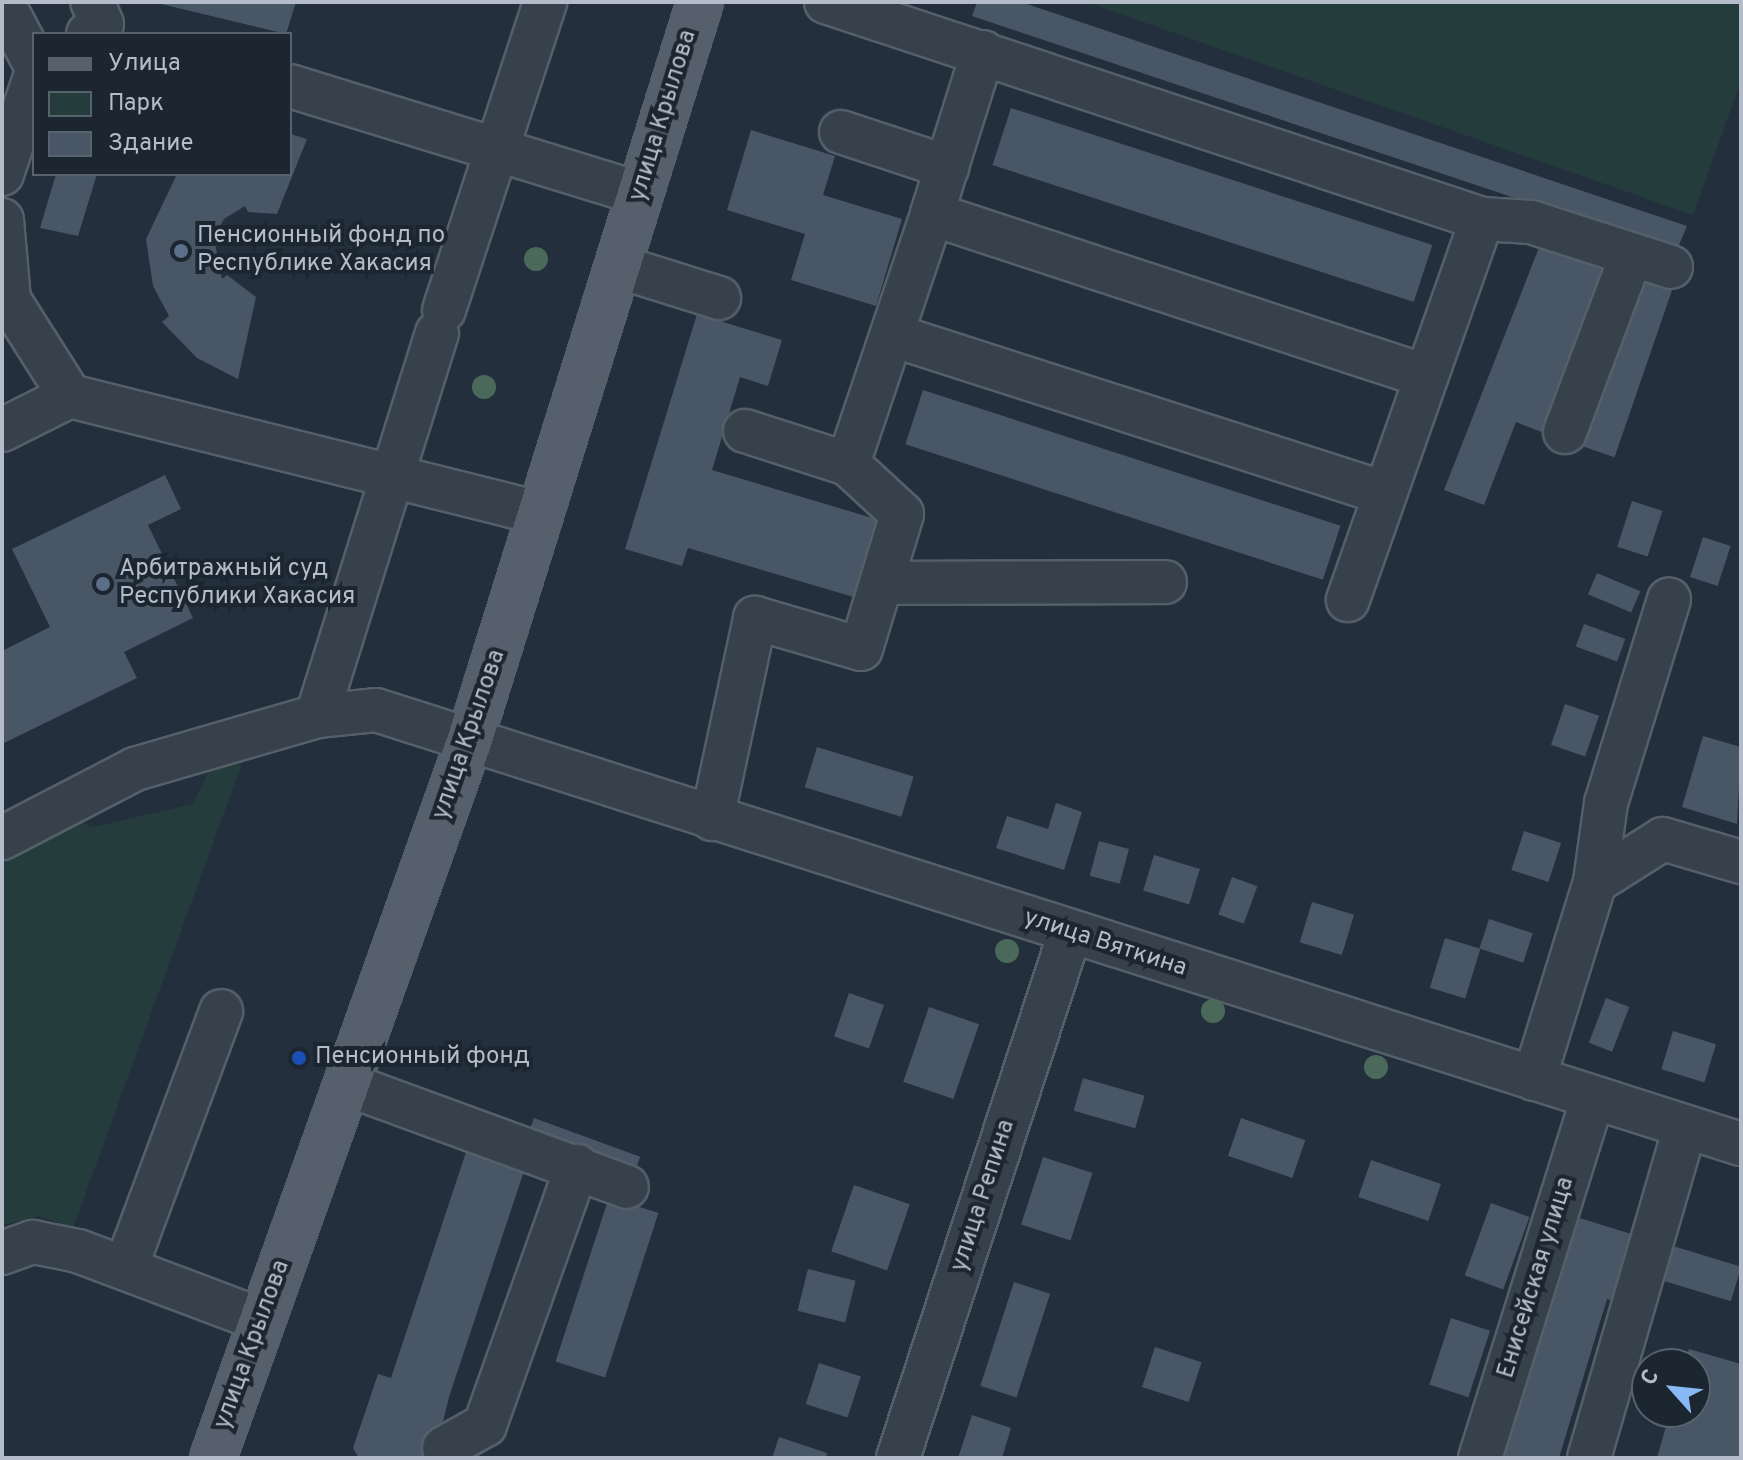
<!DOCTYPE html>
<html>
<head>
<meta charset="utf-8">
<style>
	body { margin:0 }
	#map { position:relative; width:1743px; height:1460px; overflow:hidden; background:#232f3c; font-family:Overpass,sans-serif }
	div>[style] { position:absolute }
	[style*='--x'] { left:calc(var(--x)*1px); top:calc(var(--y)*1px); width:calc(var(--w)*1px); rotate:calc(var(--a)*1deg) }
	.green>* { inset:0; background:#253c3d }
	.building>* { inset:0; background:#495665; transform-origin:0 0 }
	.roads { filter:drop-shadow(2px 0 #555f6a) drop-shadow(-2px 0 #555f6a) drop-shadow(0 2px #555f6a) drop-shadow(0 -2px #555f6a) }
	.minor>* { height:42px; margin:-21px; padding:0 21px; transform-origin:21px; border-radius:21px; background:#37414c }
	.major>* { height:44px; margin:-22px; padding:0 22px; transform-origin:22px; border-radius:22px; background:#55606c }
	.trees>* { width:24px; height:24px; margin:-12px; border-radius:50%; background:#4a695a }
	.dots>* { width:22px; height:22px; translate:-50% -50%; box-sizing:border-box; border:4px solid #1c2631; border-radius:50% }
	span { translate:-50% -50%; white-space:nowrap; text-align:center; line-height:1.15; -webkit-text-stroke:8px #1c2631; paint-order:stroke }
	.street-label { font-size:24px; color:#b3bcc8 }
	.poi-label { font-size:24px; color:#b3bcc8 }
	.left { translate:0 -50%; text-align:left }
	.frame { position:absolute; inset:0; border:4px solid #b3bcc8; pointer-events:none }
	.legend { position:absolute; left:32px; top:32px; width:260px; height:144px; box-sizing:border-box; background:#1c2631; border:2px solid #58626d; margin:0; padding:10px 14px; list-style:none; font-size:24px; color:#b3bcc8 }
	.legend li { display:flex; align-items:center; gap:16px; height:40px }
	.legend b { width:40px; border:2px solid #58626d }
	.north { position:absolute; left:1631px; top:1348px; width:80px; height:80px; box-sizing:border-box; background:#1c2631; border:2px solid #58626d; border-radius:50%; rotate:297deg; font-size:22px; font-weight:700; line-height:32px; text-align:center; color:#b3bcc8 }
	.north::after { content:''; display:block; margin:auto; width:28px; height:36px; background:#89b8f7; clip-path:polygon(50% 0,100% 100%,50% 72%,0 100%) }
</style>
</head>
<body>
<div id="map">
	<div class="green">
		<div style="clip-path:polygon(1086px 2px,1741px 2px,1741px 81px,1693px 215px)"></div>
		<div style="clip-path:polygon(245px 755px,73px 1228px,39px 1216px,2px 1225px,2px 847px,66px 815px,93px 827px,193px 804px,214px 761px)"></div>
	</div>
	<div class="building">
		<div style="clip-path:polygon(296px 2px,286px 34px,157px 3px,157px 2px)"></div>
		<div style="clip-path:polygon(977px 2px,1021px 2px,1687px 226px,1676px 252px,972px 16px)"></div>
		<div style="left:1011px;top:108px;width:443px;height:60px;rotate:18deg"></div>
		<div style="clip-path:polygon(751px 130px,835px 156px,823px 195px,902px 219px,876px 306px,791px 280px,805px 234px,727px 210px)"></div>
		<div style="clip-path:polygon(290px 134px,307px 139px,277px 214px,248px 212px,245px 206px,224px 219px,214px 238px,222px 279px,227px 275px,256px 297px,238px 379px,197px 358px,162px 322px,169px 316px,153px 286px,146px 239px,177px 174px,290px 174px)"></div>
		<div style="clip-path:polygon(56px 174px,97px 174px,78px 236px,40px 228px)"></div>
		<div style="clip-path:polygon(1540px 245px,1607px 272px,1544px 433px,1516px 422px,1484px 505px,1444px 490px)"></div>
		<div style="left:1641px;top:276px;width:34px;height:180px;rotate:19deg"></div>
		<div style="clip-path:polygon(697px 314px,782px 340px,768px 386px,740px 377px,712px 470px,879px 520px,857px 598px,688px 548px,682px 566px,625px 549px)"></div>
		<div style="left:923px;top:390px;width:439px;height:57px;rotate:18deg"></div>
		<div style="clip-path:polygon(165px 475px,181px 509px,148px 525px,193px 618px,124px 652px,137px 678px,2px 744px,2px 651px,50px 627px,12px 549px)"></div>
		<div style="left:1632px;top:501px;width:32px;height:48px;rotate:18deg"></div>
		<div style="left:1703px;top:537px;width:29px;height:42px;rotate:18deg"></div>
		<div style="left:1597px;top:573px;width:47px;height:23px;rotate:23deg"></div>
		<div style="left:1584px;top:624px;width:44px;height:24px;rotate:20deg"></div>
		<div style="left:1565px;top:704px;width:36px;height:43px;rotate:19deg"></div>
		<div style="clip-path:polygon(1703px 736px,1741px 747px,1737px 824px,1682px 807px)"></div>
		<div style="left:817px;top:747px;width:101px;height:42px;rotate:17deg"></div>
		<div style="clip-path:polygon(1056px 803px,1082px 812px,1064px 870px,996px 848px,1007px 816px,1048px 829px)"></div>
		<div style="left:1524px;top:831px;width:39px;height:41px;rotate:18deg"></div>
		<div style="left:1099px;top:841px;width:31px;height:36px;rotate:15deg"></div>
		<div style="left:1154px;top:855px;width:48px;height:37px;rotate:17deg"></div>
		<div style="left:1232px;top:877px;width:27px;height:40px;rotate:20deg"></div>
		<div style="left:1312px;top:902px;width:44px;height:42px;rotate:17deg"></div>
		<div style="left:1489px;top:919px;width:46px;height:31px;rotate:18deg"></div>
		<div style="left:1445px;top:938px;width:37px;height:52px;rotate:17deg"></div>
		<div style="left:849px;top:993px;width:37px;height:46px;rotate:19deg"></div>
		<div style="left:1606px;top:998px;width:25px;height:48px;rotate:21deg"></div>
		<div style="left:929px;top:1007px;width:53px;height:79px;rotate:19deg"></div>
		<div style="left:1673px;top:1031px;width:45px;height:40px;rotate:17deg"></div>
		<div style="left:1083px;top:1078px;width:64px;height:34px;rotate:16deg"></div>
		<div style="left:534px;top:1118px;width:113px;height:16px;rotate:20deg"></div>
		<div style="left:1241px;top:1118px;width:68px;height:40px;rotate:19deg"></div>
		<div style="clip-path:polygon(470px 1140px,528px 1159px,449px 1397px,439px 1438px,449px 1458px,359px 1458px,353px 1448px,378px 1374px,391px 1378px)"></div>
		<div style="left:1043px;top:1157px;width:52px;height:71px;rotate:18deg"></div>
		<div style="left:1371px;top:1160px;width:74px;height:39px;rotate:19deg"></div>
		<div style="left:854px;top:1185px;width:59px;height:70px;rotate:19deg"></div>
		<div style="left:609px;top:1197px;width:52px;height:173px;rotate:18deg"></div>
		<div style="left:1491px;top:1203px;width:41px;height:77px;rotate:20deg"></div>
		<div style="clip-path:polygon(1573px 1216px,1641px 1237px,1621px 1304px,1607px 1299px,1559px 1458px,1500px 1458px)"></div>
		<div style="left:1660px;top:1242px;width:85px;height:36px;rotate:17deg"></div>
		<div style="left:808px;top:1269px;width:49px;height:43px;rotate:14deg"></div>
		<div style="left:1014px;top:1282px;width:38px;height:109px;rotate:18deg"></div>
		<div style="left:1451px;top:1318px;width:41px;height:70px;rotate:18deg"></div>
		<div style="left:1155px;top:1347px;width:49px;height:42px;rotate:18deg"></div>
		<div style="clip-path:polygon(1689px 1349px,1741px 1364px,1741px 1458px,1657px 1458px,1670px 1412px,1695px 1412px,1695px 1364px,1684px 1364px)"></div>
		<div style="left:819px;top:1363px;width:44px;height:43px;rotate:18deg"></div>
		<div style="clip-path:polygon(972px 1415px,1011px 1428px,1002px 1458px,958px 1458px)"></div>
		<div style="clip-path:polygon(779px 1437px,827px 1453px,826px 1458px,772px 1458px)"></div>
	</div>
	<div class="roads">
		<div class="minor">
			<div style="--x:2;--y:2;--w:68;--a:61.9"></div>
			<div style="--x:826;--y:2;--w:691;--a:18.3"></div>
			<div style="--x:1482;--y:219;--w:404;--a:109.4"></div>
			<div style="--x:88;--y:34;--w:17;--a:-36"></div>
			<div style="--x:102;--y:24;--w:24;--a:-114"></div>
			<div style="--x:983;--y:52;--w:170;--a:107.5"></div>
			<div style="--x:932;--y:214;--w:519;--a:18.19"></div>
			<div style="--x:290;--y:86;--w:366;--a:17.1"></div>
			<div style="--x:841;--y:132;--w:112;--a:18.3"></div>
			<div style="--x:2;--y:174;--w:99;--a:-71.2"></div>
			<div style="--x:1482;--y:219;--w:49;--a:3.5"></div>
			<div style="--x:1531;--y:222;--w:147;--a:17.8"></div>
			<div style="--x:2;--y:220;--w:80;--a:85"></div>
			<div style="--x:9;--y:300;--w:114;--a:57.6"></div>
			<div style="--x:70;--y:396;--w:483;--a:14"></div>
			<div style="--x:617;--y:266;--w:107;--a:17.4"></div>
			<div style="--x:444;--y:310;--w:324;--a:-71.8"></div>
			<div style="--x:892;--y:335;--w:517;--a:17.8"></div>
			<div style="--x:2;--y:430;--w:76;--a:-26.6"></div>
			<div style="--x:745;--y:431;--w:108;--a:17.8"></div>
			<div style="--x:1565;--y:432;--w:185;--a:-69.4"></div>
			<div style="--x:882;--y:583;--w:283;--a:-0.2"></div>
			<div style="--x:317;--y:716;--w:401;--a:-72.6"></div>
			<div style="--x:712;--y:819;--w:206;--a:-77.9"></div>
			<div style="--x:755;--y:618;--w:110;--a:16.3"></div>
			<div style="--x:861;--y:649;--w:141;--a:-73.1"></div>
			<div style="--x:902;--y:514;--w:74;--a:-137.2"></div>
			<div style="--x:848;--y:464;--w:264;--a:-71.4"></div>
			<div style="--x:2;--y:838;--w:150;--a:-27.4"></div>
			<div style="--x:135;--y:769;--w:190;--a:-16.2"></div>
			<div style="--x:317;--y:716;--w:59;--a:-5.8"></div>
			<div style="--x:376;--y:710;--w:1432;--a:17.64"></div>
			<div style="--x:1595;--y:882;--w:80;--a:-82.1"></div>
			<div style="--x:1606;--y:803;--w:213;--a:-72.8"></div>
			<div style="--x:1534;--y:1079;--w:206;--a:-72.8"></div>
			<div style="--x:1595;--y:882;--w:80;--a:-32.3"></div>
			<div style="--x:1663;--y:839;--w:81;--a:16.4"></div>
			<div style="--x:346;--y:1084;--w:299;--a:20.1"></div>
			<div style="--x:2;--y:1253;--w:33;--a:-20"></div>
			<div style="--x:33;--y:1242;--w:46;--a:11.3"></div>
			<div style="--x:78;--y:1251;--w:197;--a:20.6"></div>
			<div style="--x:126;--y:1267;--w:273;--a:-69.6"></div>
			<div style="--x:444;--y:1448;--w:47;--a:-29.3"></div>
			<div style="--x:485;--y:1425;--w:275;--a:-70.4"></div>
			<div style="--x:898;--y:1458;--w:552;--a:-71.86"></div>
			<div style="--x:1480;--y:1458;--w:377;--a:-72.6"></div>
			<div style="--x:1589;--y:1458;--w:345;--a:-73.8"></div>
		</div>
		<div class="major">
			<div style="--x:213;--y:1458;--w:760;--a:-70.33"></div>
			<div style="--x:469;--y:742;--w:775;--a:-72.66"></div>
		</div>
	</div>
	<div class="trees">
		<div style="left:536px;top:259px"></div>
		<div style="left:484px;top:387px"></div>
		<div style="left:1007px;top:951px"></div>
		<div style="left:1213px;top:1011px"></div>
		<div style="left:1376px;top:1067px"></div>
	</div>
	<div class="dots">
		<div style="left:181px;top:251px;background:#5c6f8a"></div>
		<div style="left:103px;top:584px;background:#5c6f8a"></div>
		<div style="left:299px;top:1058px;background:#1a4fb4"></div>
	</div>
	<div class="street-label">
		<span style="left:664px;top:116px;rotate:-73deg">улица Крылова</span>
		<span style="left:470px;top:735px;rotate:-71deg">улица Крылова</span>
		<span style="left:1105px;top:944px;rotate:18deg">улица Вяткина</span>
		<span style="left:984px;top:1196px;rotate:-72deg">улица Репина</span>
		<span style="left:1537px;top:1278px;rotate:-73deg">Енисейская улица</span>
		<span style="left:253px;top:1345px;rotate:-70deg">улица Крылова</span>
	</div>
	<div class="poi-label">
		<span class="left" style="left:197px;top:251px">Пенсионный фонд по<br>Республике Хакасия</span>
		<span class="left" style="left:119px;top:584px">Арбитражный суд<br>Республики Хакасия</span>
		<span class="left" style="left:315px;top:1058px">Пенсионный фонд</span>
	</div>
	<div class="frame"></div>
	<ul class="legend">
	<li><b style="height:10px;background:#55606c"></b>Улица</li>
	<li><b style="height:22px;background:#253c3d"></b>Парк</li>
	<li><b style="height:22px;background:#495665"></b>Здание</li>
	</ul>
	<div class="north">С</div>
</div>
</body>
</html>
